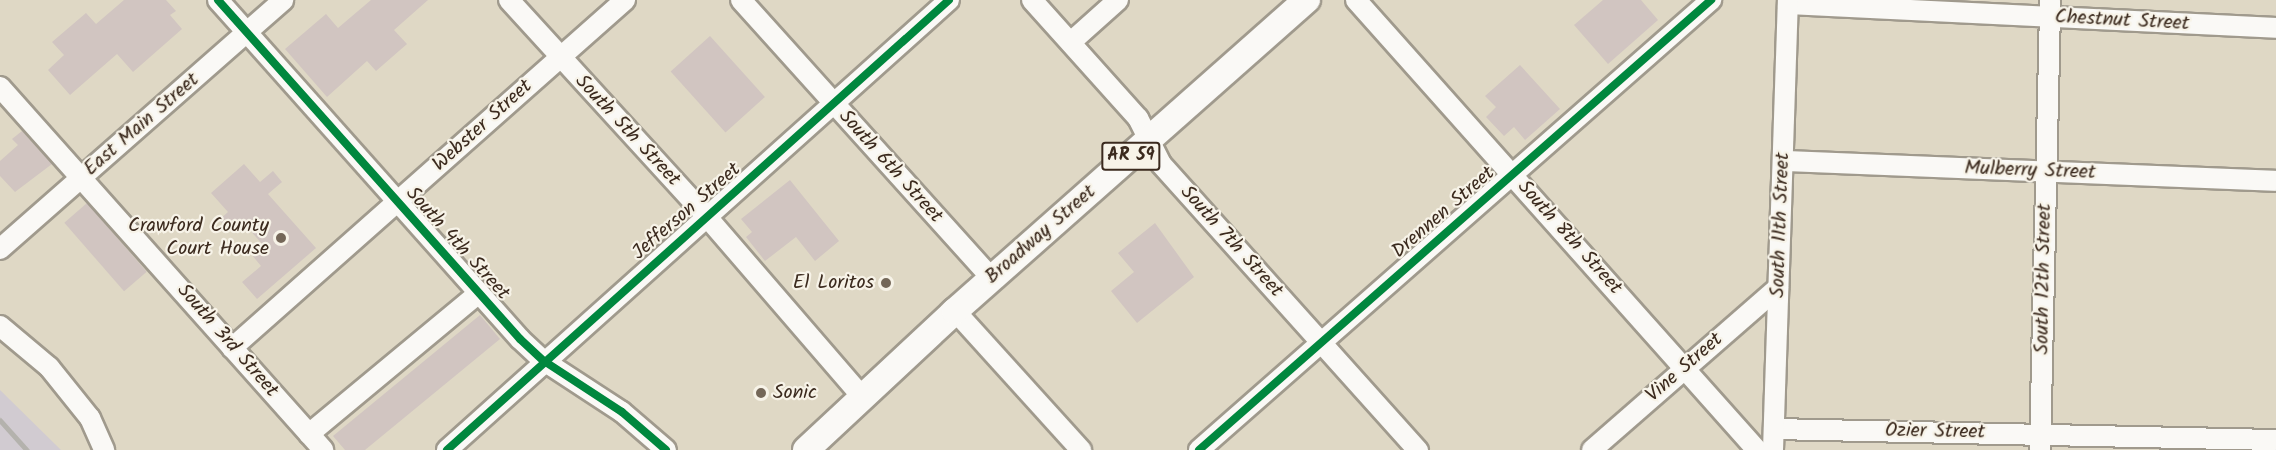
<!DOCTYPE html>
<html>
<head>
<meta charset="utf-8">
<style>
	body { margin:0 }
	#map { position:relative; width:2276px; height:450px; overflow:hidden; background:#dfd8c5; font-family:Kalam,sans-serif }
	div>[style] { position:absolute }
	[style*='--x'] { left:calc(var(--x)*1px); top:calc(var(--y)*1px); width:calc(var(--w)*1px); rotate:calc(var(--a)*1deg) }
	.industrial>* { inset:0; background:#d1cbd1 }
	.building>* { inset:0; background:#d1c5c1; transform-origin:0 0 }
	.roads { filter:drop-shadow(2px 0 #a09a8d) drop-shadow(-2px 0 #a09a8d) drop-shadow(0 2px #a09a8d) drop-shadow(0 -2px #a09a8d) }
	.minor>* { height:20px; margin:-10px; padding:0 10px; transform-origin:10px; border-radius:10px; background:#faf9f6 }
	.major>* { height:26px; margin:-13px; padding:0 13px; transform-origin:13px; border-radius:13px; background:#faf9f6 }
	.rail>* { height:4.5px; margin:-2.25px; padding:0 2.25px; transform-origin:2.25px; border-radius:2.25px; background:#b4b2ad }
	.cycleway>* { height:8px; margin:-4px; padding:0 4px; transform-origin:4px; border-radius:4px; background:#00873e }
	.dots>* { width:16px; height:16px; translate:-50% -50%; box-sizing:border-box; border:3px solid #f7f3e8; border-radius:50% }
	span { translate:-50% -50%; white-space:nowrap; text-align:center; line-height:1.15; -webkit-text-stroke:4.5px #f7f3e8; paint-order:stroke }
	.shield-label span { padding:2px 4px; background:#f7f3e8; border:2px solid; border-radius:4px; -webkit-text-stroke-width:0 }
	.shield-label { font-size:18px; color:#3b2a1e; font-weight:700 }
	.street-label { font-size:20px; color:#3b2a1e }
	.poi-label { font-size:20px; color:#3b2a1e }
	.right { translate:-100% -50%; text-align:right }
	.left { translate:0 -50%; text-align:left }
</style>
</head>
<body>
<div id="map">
	<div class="industrial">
		<div style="clip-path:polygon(0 390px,61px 450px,0 450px)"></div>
	</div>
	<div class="building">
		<div style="clip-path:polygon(124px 0,166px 0,176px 11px,170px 15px,182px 29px,133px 72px,117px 54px,70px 95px,48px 70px,64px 55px,52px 42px,86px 13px,96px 24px)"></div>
		<div style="clip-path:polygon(371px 0,428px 0,394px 30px,407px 44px,376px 71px,367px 61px,327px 97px,285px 49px,326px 14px,338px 28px)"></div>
		<div style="clip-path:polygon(1603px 0,1641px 0,1658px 20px,1608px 64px,1574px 25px)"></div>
		<div style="left:710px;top:36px;width:82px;height:53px;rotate:48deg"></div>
		<div style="clip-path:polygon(1520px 65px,1560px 109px,1525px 140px,1514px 127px,1504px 136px,1486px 117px,1496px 107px,1485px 96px)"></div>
		<div style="clip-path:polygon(22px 131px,52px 164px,15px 192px,0 176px,0 161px,18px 145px,12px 139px)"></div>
		<div style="clip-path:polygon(244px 164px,260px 182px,273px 171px,282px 182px,268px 194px,316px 248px,257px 299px,242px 282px,261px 266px,252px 255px,263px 245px,240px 219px,228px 230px,219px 220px,228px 212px,211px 193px)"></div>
		<div style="clip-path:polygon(790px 180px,839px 241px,815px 261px,796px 237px,765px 261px,746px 237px,752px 232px,741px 219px)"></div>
		<div style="left:87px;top:203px;width:91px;height:30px;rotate:49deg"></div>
		<div style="clip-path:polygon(1155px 223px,1194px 277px,1137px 323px,1111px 291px,1134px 272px,1118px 253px)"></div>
		<div style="clip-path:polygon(480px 315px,500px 339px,365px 450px,345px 450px,333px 436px)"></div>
	</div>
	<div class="roads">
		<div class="minor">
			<div style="--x:218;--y:0;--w:454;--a:48.3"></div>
			<div style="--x:520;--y:339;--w:33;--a:43"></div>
			<div style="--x:544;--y:361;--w:93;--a:33.2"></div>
			<div style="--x:622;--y:412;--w:58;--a:40.8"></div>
			<div style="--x:509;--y:0;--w:294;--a:47.6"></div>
			<div style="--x:707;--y:217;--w:239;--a:49.2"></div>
			<div style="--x:741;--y:0;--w:375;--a:48"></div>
			<div style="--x:1032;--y:0;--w:159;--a:48.1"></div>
			<div style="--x:1138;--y:118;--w:51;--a:63.4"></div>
			<div style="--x:1161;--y:164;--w:385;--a:48.1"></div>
			<div style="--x:1356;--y:0;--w:603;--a:48.3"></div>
			<div style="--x:1788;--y:4;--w:489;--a:2.8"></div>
			<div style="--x:1071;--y:42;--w:63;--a:-41.8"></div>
			<div style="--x:0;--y:87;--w:486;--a:48.3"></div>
			<div style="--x:1784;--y:161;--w:492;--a:2.3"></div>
			<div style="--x:0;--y:249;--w:377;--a:-41.3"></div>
			<div style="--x:955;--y:311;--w:188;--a:47.8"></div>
			<div style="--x:0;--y:326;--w:64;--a:39.9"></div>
			<div style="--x:49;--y:367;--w:65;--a:51.2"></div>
			<div style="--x:90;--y:418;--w:35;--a:66"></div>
			<div style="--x:232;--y:348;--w:525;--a:-41.52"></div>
			<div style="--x:1774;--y:429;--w:502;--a:1.26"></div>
			<div style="--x:309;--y:434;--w:221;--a:-39.7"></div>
			<div style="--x:447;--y:450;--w:674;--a:-41.87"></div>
			<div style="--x:1199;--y:450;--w:682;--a:-41.31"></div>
			<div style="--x:1592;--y:450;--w:247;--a:-41.1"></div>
			<div style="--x:1773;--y:450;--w:450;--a:-88.1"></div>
			<div style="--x:2040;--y:450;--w:450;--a:-88.7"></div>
		</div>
		<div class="major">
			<div style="--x:806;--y:450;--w:204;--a:-43"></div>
			<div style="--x:955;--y:311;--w:470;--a:-41.5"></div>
		</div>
	</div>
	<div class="rail">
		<div style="--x:0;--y:420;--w:40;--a:48"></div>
	</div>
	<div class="cycleway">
		<div style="--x:218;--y:0;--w:454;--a:48.3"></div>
		<div style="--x:520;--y:339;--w:33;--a:43"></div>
		<div style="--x:544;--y:361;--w:93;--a:33.2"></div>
		<div style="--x:622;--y:412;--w:58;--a:40.8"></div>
		<div style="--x:447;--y:450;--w:674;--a:-41.87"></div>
		<div style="--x:1199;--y:450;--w:682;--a:-41.31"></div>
	</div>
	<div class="dots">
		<div style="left:281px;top:238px;background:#746758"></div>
		<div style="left:886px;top:283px;background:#746758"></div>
		<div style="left:761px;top:393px;background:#746758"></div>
	</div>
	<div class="shield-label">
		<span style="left:1131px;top:156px">AR 59</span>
	</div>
	<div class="street-label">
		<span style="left:2122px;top:21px;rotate:3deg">Chestnut Street</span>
		<span style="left:142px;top:125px;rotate:-41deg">East Main Street</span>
		<span style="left:483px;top:126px;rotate:-42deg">Webster Street</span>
		<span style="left:627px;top:131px;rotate:47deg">South 5th Street</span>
		<span style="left:890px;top:167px;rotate:48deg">South 6th Street</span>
		<span style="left:2030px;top:171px;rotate:2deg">Mulberry Street</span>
		<span style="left:687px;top:212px;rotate:-41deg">Jefferson Street</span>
		<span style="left:1444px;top:213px;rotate:-41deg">Drennen Street</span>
		<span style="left:1781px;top:225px;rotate:-88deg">South 11th Street</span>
		<span style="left:1041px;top:235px;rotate:-41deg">Broadway Street</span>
		<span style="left:1569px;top:238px;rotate:48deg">South 8th Street</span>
		<span style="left:1231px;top:242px;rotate:48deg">South 7th Street</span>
		<span style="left:457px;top:244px;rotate:48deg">South 4th Street</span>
		<span style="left:2044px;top:279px;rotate:-89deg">South 12th Street</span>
		<span style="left:227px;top:341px;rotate:49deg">South 3rd Street</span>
		<span style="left:1685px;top:368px;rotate:-41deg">Vine Street</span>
		<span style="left:1935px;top:432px;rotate:1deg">Ozier Street</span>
	</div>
	<div class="poi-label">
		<span class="right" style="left:269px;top:238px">Crawford County<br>Court House</span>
		<span class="right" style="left:874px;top:283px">El Loritos</span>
		<span class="left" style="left:773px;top:393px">Sonic</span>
	</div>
</div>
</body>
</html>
